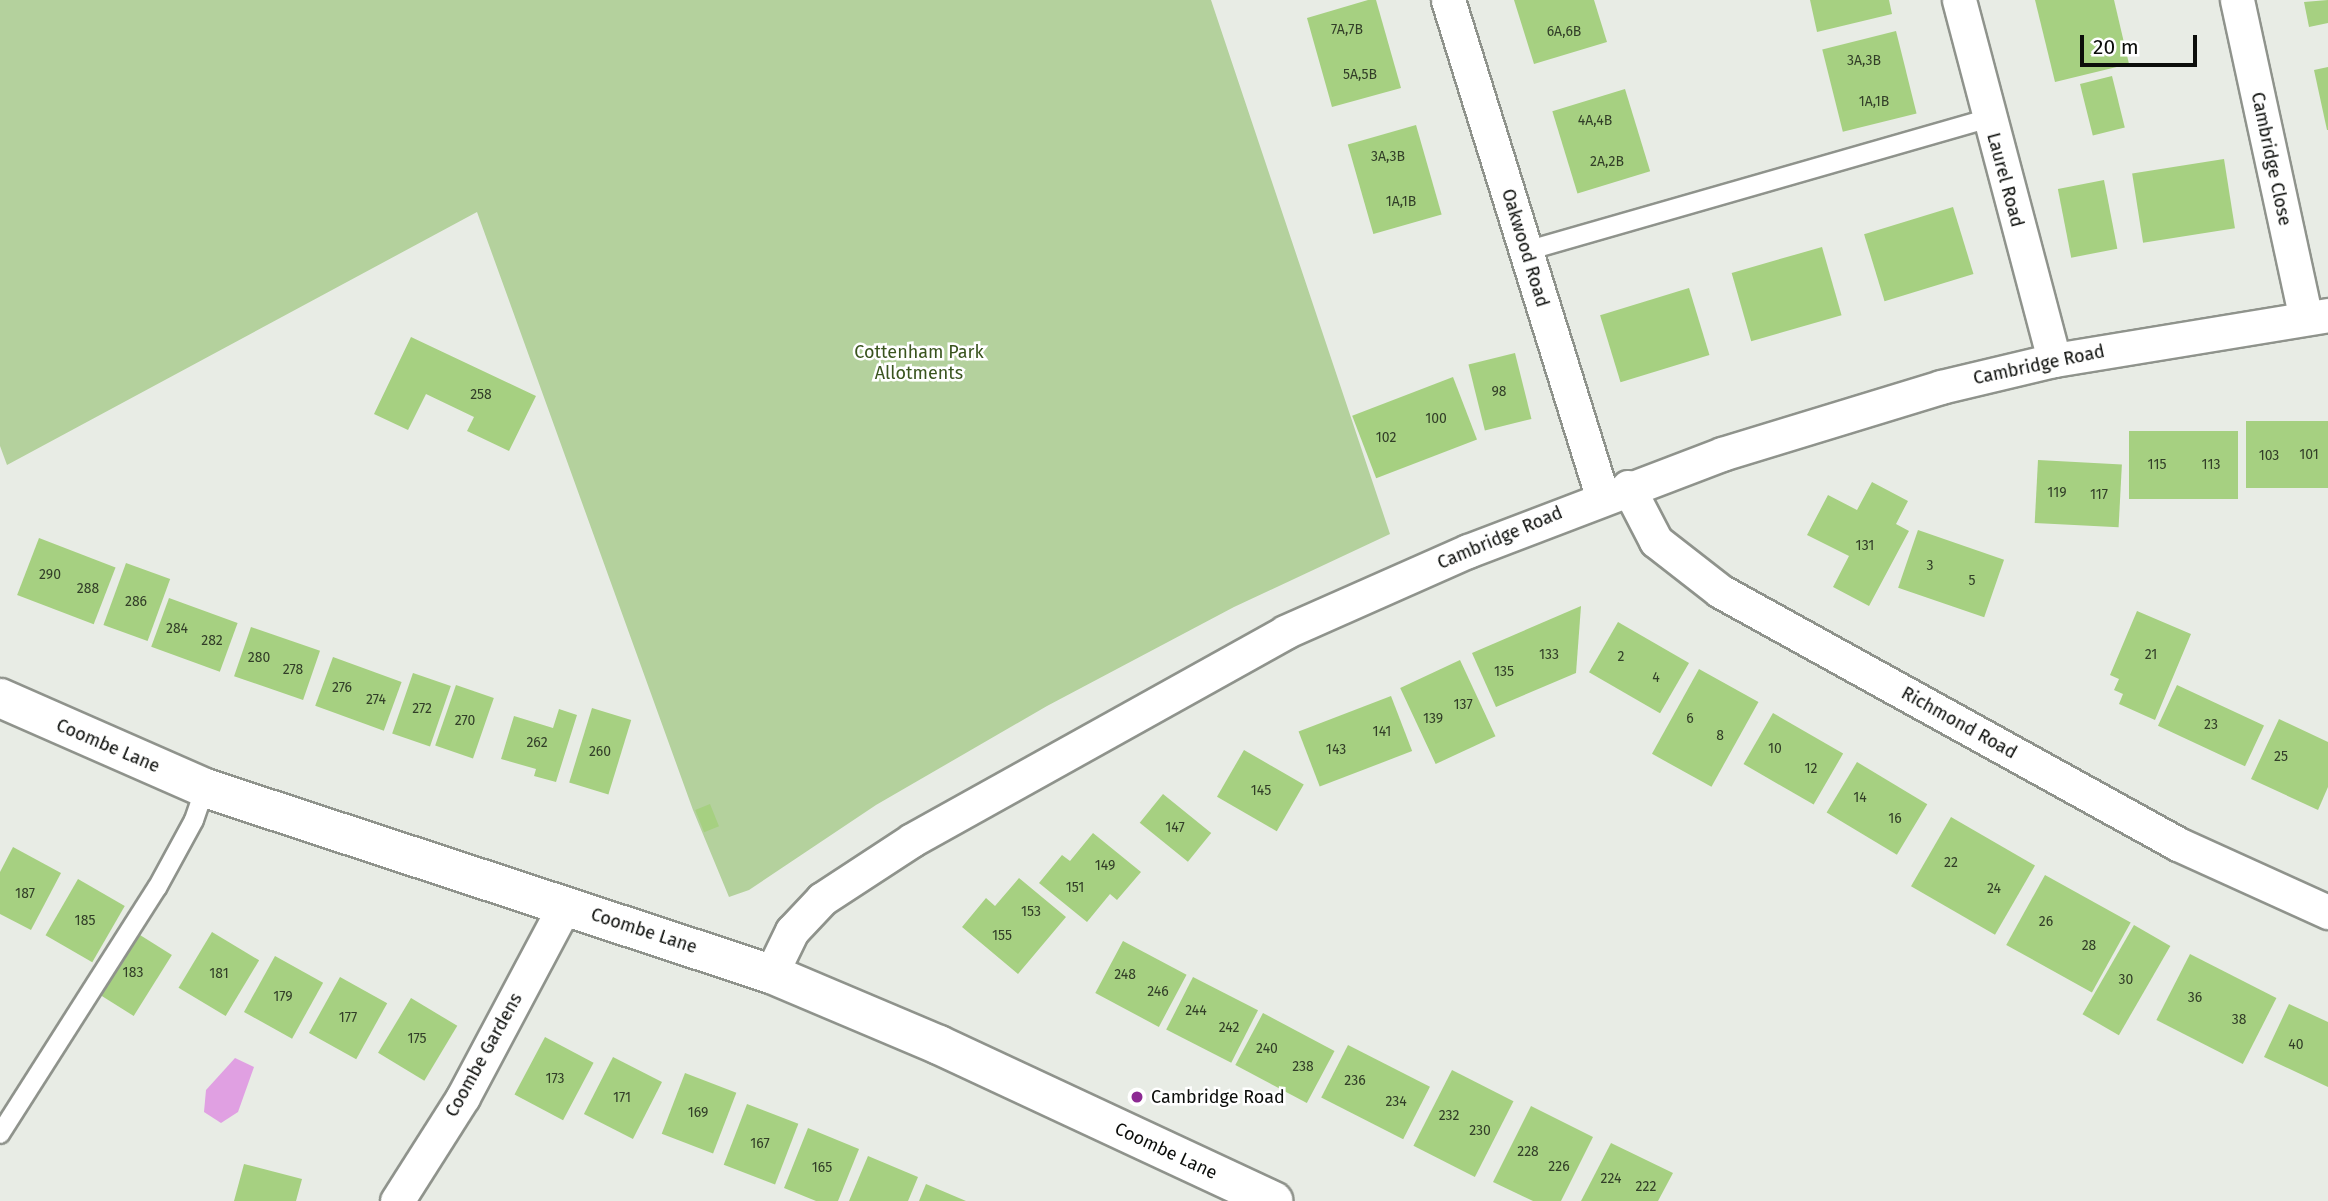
<!DOCTYPE html>
<html>
<head>
<meta charset="utf-8">
<style>
	body { margin:0 }
	#map { position:relative; width:2328px; height:1201px; overflow:hidden; background:#e8ece5; font-family:"Fira Sans",sans-serif }
	div>[style] { position:absolute }
	[style*='--x'] { left:calc(var(--x)*1px); top:calc(var(--y)*1px); width:calc(var(--w)*1px); rotate:calc(var(--a)*1deg) }
	.green>* { inset:0; background:#b4d19d }
	.water>* { inset:0; background:#e0a0e2 }
	.building>* { inset:0; background:#a6d081; transform-origin:0 0 }
	.roads { filter:drop-shadow(2px 0 #8f938c) drop-shadow(-2px 0 #8f938c) drop-shadow(0 2px #8f938c) drop-shadow(0 -2px #8f938c) }
	.lane>* { height:18px; margin:-9px; padding:0 9px; transform-origin:9px; border-radius:9px; background:#fff }
	.street>* { height:33px; margin:-16.5px; padding:0 16.5px; transform-origin:16.5px; border-radius:16.5px; background:#fff }
	.primary>* { height:38px; margin:-19px; padding:0 19px; transform-origin:19px; border-radius:19px; background:#fff }
	.dots>* { width:19px; height:19px; translate:-50% -50%; box-sizing:border-box; border:4px solid #fff; border-radius:50% }
	span { translate:-50% -50%; white-space:nowrap; text-align:center; line-height:1.15; -webkit-text-stroke:5px #fff; paint-order:stroke }
	.number-label { font-size:14px; color:#323e28 }
	.number-label span { -webkit-text-stroke-width:0 }
	.street-label { font-size:18px; color:#0c0e0b }
	.park-label { font-size:18px; color:#39541e }
	.poi-label { font-size:18px; color:#0c0e0b }
	.left { translate:0 -50%; text-align:left }
	.scale { position:absolute; left:2080px; top:35px; width:117px; height:32px; box-sizing:border-box; border:4px solid #0c0e0b; border-top:0; padding-left:9px; font-size:21px; line-height:24px; white-space:nowrap; color:#0c0e0b; -webkit-text-stroke:5px #fff; paint-order:stroke }
</style>
</head>
<body>
<div id="map">
	<div class="green">
		<div style="clip-path:polygon(0 0,1211px 0,1390px 534px,1234px 607px,1047px 706px,876px 805px,749px 890px,729px 897px,693px 810px,477px 212px,7px 465px,0 446px)"></div>
	</div>
	<div class="water">
		<div style="clip-path:polygon(235px 1058px,254px 1067px,238px 1112px,221px 1123px,204px 1112px,206px 1090px)"></div>
	</div>
	<div class="building">
		<div style="clip-path:polygon(1368px 0,1376px 0,1401px 88px,1332px 107px,1307px 18px)"></div>
		<div style="clip-path:polygon(1514px 0,1594px 0,1607px 42px,1534px 64px)"></div>
		<div style="clip-path:polygon(1810px 0,1889px 0,1892px 14px,1817px 32px)"></div>
		<div style="clip-path:polygon(2035px 0,2114px 0,2129px 64px,2055px 82px)"></div>
		<div style="clip-path:polygon(2328px 0,2328px 23px,2309px 27px,2304px 2px)"></div>
		<div style="left:1896px;top:31px;width:85px;height:76px;rotate:76deg"></div>
		<div style="clip-path:polygon(2328px 67px,2328px 130px,2327px 130px,2314px 70px)"></div>
		<div style="left:2112px;top:76px;width:53px;height:33px;rotate:76deg"></div>
		<div style="left:1625px;top:89px;width:86px;height:76px;rotate:73deg"></div>
		<div style="left:1416px;top:125px;width:93px;height:71px;rotate:74deg"></div>
		<div style="left:2224px;top:159px;width:70px;height:93px;rotate:81deg"></div>
		<div style="left:2104px;top:180px;width:70px;height:47px;rotate:79deg"></div>
		<div style="left:1953px;top:207px;width:70px;height:93px;rotate:73deg"></div>
		<div style="left:1822px;top:247px;width:71px;height:94px;rotate:74deg"></div>
		<div style="left:1689px;top:288px;width:70px;height:93px;rotate:73deg"></div>
		<div style="clip-path:polygon(411px 337px,536px 396px,509px 451px,467px 431px,474px 417px,426px 394px,408px 430px,374px 414px)"></div>
		<div style="left:1515px;top:353px;width:68px;height:48px;rotate:76deg"></div>
		<div style="left:1453px;top:377px;width:67px;height:108px;rotate:69deg"></div>
		<div style="left:2328px;top:421px;width:67px;height:82px;rotate:90deg"></div>
		<div style="left:2129px;top:431px;width:109px;height:68px"></div>
		<div style="left:2038px;top:460px;width:84px;height:63px;rotate:3deg"></div>
		<div style="clip-path:polygon(1872px 482px,1908px 501px,1896px 524px,1909px 531px,1869px 606px,1833px 587px,1849px 556px,1807px 535px,1828px 495px,1857px 510px)"></div>
		<div style="left:1918px;top:530px;width:91px;height:61px;rotate:19deg"></div>
		<div style="left:39px;top:538px;width:82px;height:61px;rotate:21deg"></div>
		<div style="left:126px;top:563px;width:47px;height:66px;rotate:20deg"></div>
		<div style="left:169px;top:598px;width:73px;height:52px;rotate:20deg"></div>
		<div style="clip-path:polygon(1581px 606px,1576px 673px,1496px 707px,1472px 653px)"></div>
		<div style="clip-path:polygon(2137px 611px,2191px 634px,2155px 720px,2119px 704px,2123px 694px,2114px 690px,2119px 679px,2110px 675px)"></div>
		<div style="left:1618px;top:622px;width:82px;height:58px;rotate:30deg"></div>
		<div style="left:251px;top:627px;width:73px;height:52px;rotate:19deg"></div>
		<div style="left:333px;top:657px;width:73px;height:52px;rotate:20deg"></div>
		<div style="left:1460px;top:660px;width:84px;height:66px;rotate:65deg"></div>
		<div style="left:1699px;top:669px;width:68px;height:97px;rotate:29deg"></div>
		<div style="left:413px;top:673px;width:40px;height:64px;rotate:19deg"></div>
		<div style="left:456px;top:685px;width:40px;height:64px;rotate:19deg"></div>
		<div style="left:2177px;top:685px;width:96px;height:45px;rotate:25deg"></div>
		<div style="left:1391px;top:696px;width:59px;height:99px;rotate:69deg"></div>
		<div style="left:592px;top:708px;width:41px;height:78px;rotate:17deg"></div>
		<div style="clip-path:polygon(559px 709px,577px 715px,556px 782px,534px 776px,536px 769px,501px 759px,514px 716px,553px 728px)"></div>
		<div style="left:1773px;top:713px;width:81px;height:59px;rotate:30deg"></div>
		<div style="clip-path:polygon(2279px 719px,2328px 742px,2328px 787px,2318px 810px,2251px 779px)"></div>
		<div style="left:1244px;top:750px;width:69px;height:54px;rotate:30deg"></div>
		<div style="left:1857px;top:762px;width:82px;height:59px;rotate:31deg"></div>
		<div style="left:1163px;top:794px;width:62px;height:37px;rotate:39deg"></div>
		<div style="left:710px;top:804px;width:24px;height:16px;rotate:68deg"></div>
		<div style="left:1951px;top:817px;width:97px;height:80px;rotate:30deg"></div>
		<div style="clip-path:polygon(1093px 833px,1141px 872px,1117px 900px,1110px 894px,1087px 922px,1039px 883px,1062px 855px,1070px 861px)"></div>
		<div style="clip-path:polygon(13px 847px,61px 873px,31px 930px,0 914px,0 872px)"></div>
		<div style="left:2045px;top:875px;width:98px;height:80px;rotate:29deg"></div>
		<div style="clip-path:polygon(1019px 878px,1066px 917px,1018px 974px,962px 927px,986px 898px,995px 906px)"></div>
		<div style="left:78px;top:879px;width:54px;height:65px;rotate:30deg"></div>
		<div style="left:2134px;top:925px;width:42px;height:103px;rotate:30deg"></div>
		<div style="left:132px;top:930px;width:47px;height:72px;rotate:32deg"></div>
		<div style="left:212px;top:932px;width:55px;height:65px;rotate:31deg"></div>
		<div style="left:1123px;top:941px;width:72px;height:59px;rotate:28deg"></div>
		<div style="left:2190px;top:954px;width:97px;height:74px;rotate:27deg"></div>
		<div style="left:275px;top:956px;width:55px;height:64px;rotate:29deg"></div>
		<div style="left:340px;top:977px;width:54px;height:64px;rotate:29deg"></div>
		<div style="left:1193px;top:977px;width:73px;height:59px;rotate:27deg"></div>
		<div style="left:411px;top:998px;width:54px;height:64px;rotate:31deg"></div>
		<div style="clip-path:polygon(2289px 1004px,2328px 1022px,2328px 1087px,2264px 1057px)"></div>
		<div style="left:1263px;top:1013px;width:81px;height:59px;rotate:28deg"></div>
		<div style="left:545px;top:1037px;width:55px;height:65px;rotate:28deg"></div>
		<div style="left:1348px;top:1045px;width:92px;height:59px;rotate:27deg"></div>
		<div style="left:613px;top:1057px;width:55px;height:64px;rotate:27deg"></div>
		<div style="left:1452px;top:1070px;width:69px;height:85px;rotate:27deg"></div>
		<div style="left:685px;top:1073px;width:55px;height:65px;rotate:21deg"></div>
		<div style="left:747px;top:1104px;width:55px;height:65px;rotate:21deg"></div>
		<div style="clip-path:polygon(1531px 1106px,1593px 1137px,1561px 1201px,1533px 1201px,1493px 1182px)"></div>
		<div style="clip-path:polygon(808px 1128px,859px 1149px,838px 1201px,816px 1201px,784px 1188px)"></div>
		<div style="clip-path:polygon(1611px 1143px,1673px 1173px,1658px 1201px,1581px 1201px)"></div>
		<div style="clip-path:polygon(868px 1156px,918px 1177px,908px 1201px,849px 1201px)"></div>
		<div style="clip-path:polygon(244px 1164px,302px 1179px,296px 1201px,234px 1201px)"></div>
		<div style="clip-path:polygon(926px 1184px,966px 1201px,919px 1201px)"></div>
	</div>
	<div class="roads">
		<div class="lane">
			<div style="--x:1526;--y:251;--w:482;--a:-16"></div>
			<div style="--x:0;--y:1134;--w:292;--a:-57.5"></div>
			<div style="--x:157;--y:888;--w:77;--a:-61.4"></div>
			<div style="--x:194;--y:820;--w:34;--a:-71"></div>
		</div>
		<div class="street">
			<div style="--x:1448;--y:0;--w:519;--a:72.75"></div>
			<div style="--x:1959;--y:0;--w:372;--a:75.2"></div>
			<div style="--x:2237;--y:0;--w:325;--a:77.8"></div>
			<div style="--x:1628;--y:487;--w:61;--a:62.6"></div>
			<div style="--x:1656;--y:541;--w:81;--a:38"></div>
			<div style="--x:1720;--y:591;--w:523;--a:28.92"></div>
			<div style="--x:2178;--y:844;--w:165;--a:24.4"></div>
			<div style="--x:771;--y:974;--w:48;--a:-64"></div>
			<div style="--x:792;--y:931;--w:44;--a:-46.8"></div>
			<div style="--x:822;--y:899;--w:108;--a:-33.2"></div>
			<div style="--x:912;--y:840;--w:427;--a:-29.1"></div>
			<div style="--x:1285;--y:632;--w:200;--a:-23.9"></div>
			<div style="--x:1468;--y:551;--w:272;--a:-20.9"></div>
			<div style="--x:1722;--y:454;--w:229;--a:-17"></div>
			<div style="--x:1941;--y:387;--w:116;--a:-13.4"></div>
			<div style="--x:2054;--y:360;--w:278;--a:-9.3"></div>
			<div style="--x:397;--y:1201;--w:123;--a:-57.6"></div>
			<div style="--x:463;--y:1097;--w:217;--a:-62"></div>
		</div>
		<div class="primary">
			<div style="--x:0;--y:698;--w:224;--a:23.7"></div>
			<div style="--x:205;--y:788;--w:596;--a:18.19"></div>
			<div style="--x:771;--y:974;--w:182;--a:22.9"></div>
			<div style="--x:939;--y:1045;--w:369;--a:25"></div>
		</div>
	</div>
	<div class="dots">
		<div style="left:1137px;top:1097px;background:#8c2a92"></div>
	</div>
	<div class="number-label">
		<span style="left:1347px;top:30px">7A,7B</span>
		<span style="left:1564px;top:32px">6A,6B</span>
		<span style="left:1864px;top:61px">3A,3B</span>
		<span style="left:1360px;top:75px">5A,5B</span>
		<span style="left:1874px;top:102px">1A,1B</span>
		<span style="left:1595px;top:121px">4A,4B</span>
		<span style="left:1388px;top:157px">3A,3B</span>
		<span style="left:1607px;top:162px">2A,2B</span>
		<span style="left:1401px;top:202px">1A,1B</span>
		<span style="left:1499px;top:392px">98</span>
		<span style="left:481px;top:395px">258</span>
		<span style="left:1436px;top:419px">100</span>
		<span style="left:1386px;top:438px">102</span>
		<span style="left:2309px;top:455px">101</span>
		<span style="left:2269px;top:456px">103</span>
		<span style="left:2157px;top:465px">115</span>
		<span style="left:2211px;top:465px">113</span>
		<span style="left:2057px;top:493px">119</span>
		<span style="left:2099px;top:495px">117</span>
		<span style="left:1865px;top:546px">131</span>
		<span style="left:1930px;top:566px">3</span>
		<span style="left:50px;top:575px">290</span>
		<span style="left:1972px;top:581px">5</span>
		<span style="left:88px;top:589px">288</span>
		<span style="left:136px;top:602px">286</span>
		<span style="left:177px;top:629px">284</span>
		<span style="left:212px;top:641px">282</span>
		<span style="left:1549px;top:655px">133</span>
		<span style="left:2151px;top:655px">21</span>
		<span style="left:1621px;top:657px">2</span>
		<span style="left:259px;top:658px">280</span>
		<span style="left:293px;top:670px">278</span>
		<span style="left:1504px;top:672px">135</span>
		<span style="left:1656px;top:678px">4</span>
		<span style="left:342px;top:688px">276</span>
		<span style="left:376px;top:700px">274</span>
		<span style="left:1463px;top:705px">137</span>
		<span style="left:422px;top:709px">272</span>
		<span style="left:1433px;top:719px">139</span>
		<span style="left:1690px;top:719px">6</span>
		<span style="left:465px;top:721px">270</span>
		<span style="left:2211px;top:725px">23</span>
		<span style="left:1382px;top:732px">141</span>
		<span style="left:1720px;top:736px">8</span>
		<span style="left:537px;top:743px">262</span>
		<span style="left:1775px;top:749px">10</span>
		<span style="left:1336px;top:750px">143</span>
		<span style="left:600px;top:752px">260</span>
		<span style="left:2281px;top:757px">25</span>
		<span style="left:1811px;top:769px">12</span>
		<span style="left:1261px;top:791px">145</span>
		<span style="left:1860px;top:798px">14</span>
		<span style="left:1895px;top:819px">16</span>
		<span style="left:1175px;top:828px">147</span>
		<span style="left:1951px;top:863px">22</span>
		<span style="left:1105px;top:866px">149</span>
		<span style="left:1075px;top:888px">151</span>
		<span style="left:1994px;top:889px">24</span>
		<span style="left:25px;top:894px">187</span>
		<span style="left:1031px;top:912px">153</span>
		<span style="left:85px;top:921px">185</span>
		<span style="left:2046px;top:922px">26</span>
		<span style="left:1002px;top:936px">155</span>
		<span style="left:2089px;top:946px">28</span>
		<span style="left:133px;top:973px">183</span>
		<span style="left:219px;top:974px">181</span>
		<span style="left:1125px;top:975px">248</span>
		<span style="left:2126px;top:980px">30</span>
		<span style="left:1158px;top:992px">246</span>
		<span style="left:283px;top:997px">179</span>
		<span style="left:2195px;top:998px">36</span>
		<span style="left:1196px;top:1011px">244</span>
		<span style="left:348px;top:1018px">177</span>
		<span style="left:2239px;top:1020px">38</span>
		<span style="left:1229px;top:1028px">242</span>
		<span style="left:417px;top:1039px">175</span>
		<span style="left:2296px;top:1045px">40</span>
		<span style="left:1267px;top:1049px">240</span>
		<span style="left:1303px;top:1067px">238</span>
		<span style="left:555px;top:1079px">173</span>
		<span style="left:1355px;top:1081px">236</span>
		<span style="left:622px;top:1098px">171</span>
		<span style="left:1396px;top:1102px">234</span>
		<span style="left:698px;top:1113px">169</span>
		<span style="left:1449px;top:1116px">232</span>
		<span style="left:1480px;top:1131px">230</span>
		<span style="left:760px;top:1144px">167</span>
		<span style="left:1528px;top:1152px">228</span>
		<span style="left:1559px;top:1167px">226</span>
		<span style="left:822px;top:1168px">165</span>
		<span style="left:1611px;top:1179px">224</span>
		<span style="left:1646px;top:1187px">222</span>
	</div>
	<div class="street-label">
		<span style="left:2271px;top:159px;rotate:78deg">Cambridge Close</span>
		<span style="left:2005px;top:180px;rotate:75deg">Laurel Road</span>
		<span style="left:1525px;top:248px;rotate:73deg">Oakwood Road</span>
		<span style="left:2039px;top:365px;rotate:-12deg">Cambridge Road</span>
		<span style="left:1500px;top:538px;rotate:-23deg">Cambridge Road</span>
		<span style="left:1959px;top:723px;rotate:29deg">Richmond Road</span>
		<span style="left:108px;top:746px;rotate:23deg">Coombe Lane</span>
		<span style="left:644px;top:931px;rotate:18deg">Coombe Lane</span>
		<span style="left:484px;top:1055px;rotate:-61deg">Coombe Gardens</span>
		<span style="left:1166px;top:1151px;rotate:25deg">Coombe Lane</span>
	</div>
	<div class="park-label">
		<span style="left:919px;top:363px">Cottenham Park<br>Allotments</span>
	</div>
	<div class="poi-label">
		<span class="left" style="left:1151px;top:1097px">Cambridge Road</span>
	</div>
	<div class="scale">20 m</div>
</div>
</body>
</html>
